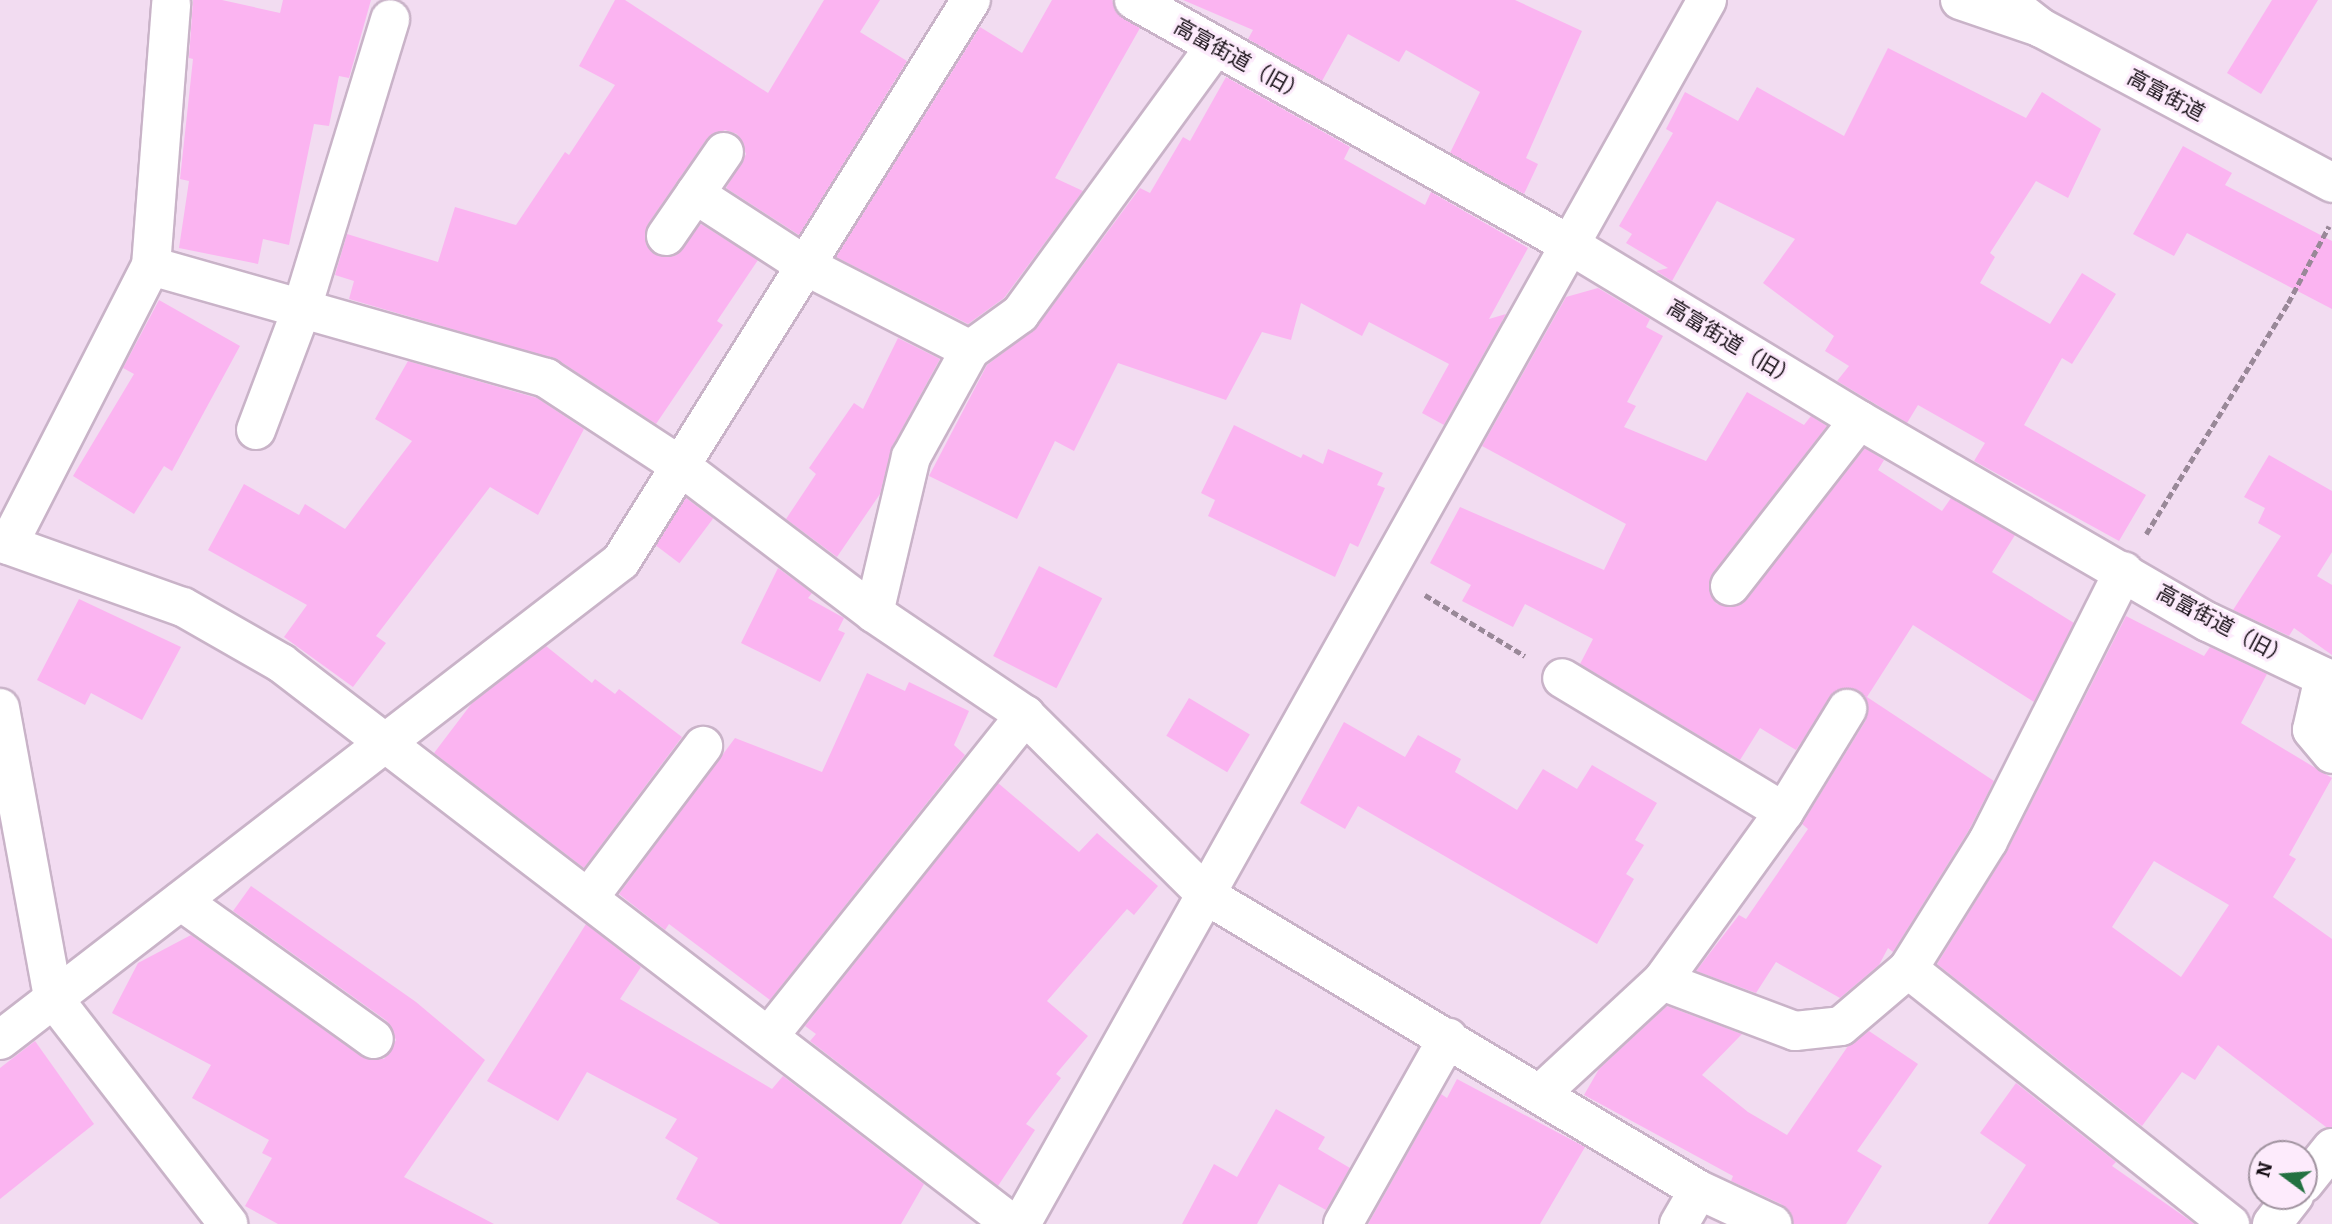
<!DOCTYPE html>
<html>
<head>
<meta charset="utf-8">
<style>
	body { margin:0 }
	#map { position:relative; width:2332px; height:1224px; overflow:hidden; background:#f2dcf1; font-family:Bitter,"Noto Sans JP",serif }
	div>[style] { position:absolute }
	[style*='--x'] { left:calc(var(--x)*1px); top:calc(var(--y)*1px); width:calc(var(--w)*1px); rotate:calc(var(--a)*1deg) }
	.building>* { inset:0; background:#fbb4f1; transform-origin:0 0 }
	.path>* { height:4.5px; margin-top:-2.25px; transform-origin:0; background:repeating-linear-gradient(90deg,#998898 0 7px,transparent 0 10.5px) }
	.roads { filter:drop-shadow(2px 0 #c9b3c8) drop-shadow(-2px 0 #c9b3c8) drop-shadow(0 2px #c9b3c8) drop-shadow(0 -2px #c9b3c8) }
	.minor>* { height:38px; margin:-19px; padding:0 19px; transform-origin:19px; border-radius:19px; background:#fff }
	.tertiary>* { height:38px; margin:-19px; padding:0 19px; transform-origin:19px; border-radius:19px; background:#fff }
	span { translate:-50% -50%; white-space:nowrap; text-align:center; line-height:1.15; -webkit-text-stroke:6px #fdebfc; paint-order:stroke }
	.street-label { font-size:21px; color:#170f16 }
	.north { position:absolute; left:2248px; top:1140px; width:70px; height:70px; box-sizing:border-box; background:#fdebfc; border:2px solid #a193a0; border-radius:50%; rotate:286deg; font-size:19px; font-weight:700; line-height:28px; text-align:center; color:#170f16 }
	.north::after { content:''; display:block; margin:auto; width:24px; height:32px; background:#237141; clip-path:polygon(50% 0,100% 100%,50% 72%,0 100%) }
</style>
</head>
<body>
<div id="map">
	<div class="building">
		<div style="clip-path:polygon(193px 0,222px 0,280px 13px,283px 0,371px 0,349px 78px,339px 76px,329px 126px,314px 124px,289px 245px,263px 239px,258px 264px,179px 248px,189px 181px,180px 179px,193px 59px,189px 58px)"></div>
		<div style="clip-path:polygon(615px 0,625px 0,768px 93px,824px 0,880px 0,860px 32px,907px 61px,799px 235px,726px 188px,746px 154px,737px 134px,725px 130px,706px 140px,648px 224px,646px 245px,654px 254px,675px 256px,701px 224px,758px 260px,717px 321px,723px 325px,656px 424px,558px 360px,349px 299px,354px 281px,335px 275px,347px 234px,438px 262px,455px 207px,516px 225px,565px 152px,569px 155px,615px 85px,579px 66px)"></div>
		<div style="clip-path:polygon(1052px 0,1112px 0,1116px 12px,1140px 28px,1055px 178px,1083px 191px,1004px 298px,968px 324px,836px 257px,980px 27px,1022px 53px)"></div>
		<div style="clip-path:polygon(1183px 0,1515px 0,1582px 31px,1526px 158px,1538px 164px,1524px 194px,1450px 153px,1480px 92px,1406px 50px,1399px 62px,1348px 34px,1322px 81px,1248px 39px,1253px 30px)"></div>
		<div style="clip-path:polygon(2272px 0,2318px 0,2261px 94px,2227px 73px)"></div>
		<div style="clip-path:polygon(1888px 48px,2026px 118px,2042px 92px,2101px 129px,2068px 198px,2036px 181px,1990px 253px,1995px 257px,1980px 283px,2050px 324px,2082px 273px,2116px 294px,2072px 364px,2062px 358px,2024px 425px,2146px 495px,2119px 541px,1974px 461px,1985px 443px,1918px 405px,1907px 423px,1837px 381px,1849px 366px,1825px 351px,1834px 336px,1763px 283px,1795px 239px,1717px 201px,1672px 281px,1656px 271px,1668px 268px,1626px 243px,1632px 234px,1619px 226px,1673px 133px,1666px 129px,1685px 92px,1738px 121px,1757px 87px,1844px 136px)"></div>
		<div style="clip-path:polygon(1226px 77px,1350px 147px,1344px 159px,1425px 205px,1431px 192px,1528px 248px,1489px 319px,1506px 314px,1444px 425px,1422px 413px,1449px 364px,1369px 322px,1362px 336px,1301px 303px,1291px 340px,1262px 332px,1226px 400px,1118px 363px,1074px 451px,1055px 441px,1017px 519px,929px 476px,987px 365px,1037px 327px,1140px 188px,1150px 193px,1183px 137px,1190px 141px)"></div>
		<div style="clip-path:polygon(2183px 146px,2232px 173px,2225px 185px,2332px 241px,2332px 309px,2187px 233px,2174px 256px,2133px 234px)"></div>
		<div style="clip-path:polygon(1598px 288px,1650px 319px,1646px 327px,1663px 336px,1627px 402px,1636px 406px,1624px 427px,1706px 461px,1747px 392px,1804px 425px,1811px 416px,1827px 426px,1713px 573px,1710px 594px,1717px 604px,1738px 606px,1747px 599px,1865px 448px,1884px 460px,1878px 470px,1942px 511px,1951px 498px,2015px 535px,1992px 572px,2074px 623px,2034px 702px,1913px 625px,1867px 697px,1994px 781px,1969px 830px,1893px 952px,1888px 948px,1879px 965px,1840px 998px,1776px 962px,1756px 993px,1696px 971px,1739px 915px,1746px 919px,1808px 829px,1802px 824px,1866px 720px,1866px 698px,1858px 690px,1837px 690px,1796px 750px,1760px 728px,1740px 760px,1580px 664px,1593px 639px,1525px 604px,1513px 627px,1462px 601px,1471px 585px,1430px 563px,1460px 507px,1604px 570px,1626px 524px,1482px 446px,1566px 297px)"></div>
		<div style="clip-path:polygon(159px 300px,240px 346px,172px 471px,164px 466px,134px 514px,73px 476px,134px 374px,123px 368px)"></div>
		<div style="clip-path:polygon(898px 338px,940px 359px,892px 447px,880px 494px,837px 557px,786px 519px,816px 474px,809px 468px,854px 403px,863px 409px)"></div>
		<div style="clip-path:polygon(408px 361px,537px 398px,584px 429px,538px 515px,490px 487px,376px 636px,386px 643px,353px 687px,284px 637px,307px 605px,208px 550px,244px 484px,299px 515px,305px 504px,345px 529px,412px 441px,375px 419px)"></div>
		<div style="clip-path:polygon(1234px 425px,1301px 458px,1303px 454px,1323px 464px,1328px 449px,1383px 473px,1377px 485px,1385px 488px,1358px 547px,1350px 543px,1335px 577px,1208px 516px,1215px 500px,1201px 493px)"></div>
		<div style="clip-path:polygon(2269px 455px,2332px 491px,2332px 552px,2317px 576px,2332px 585px,2332px 655px,2294px 628px,2289px 636px,2233px 610px,2281px 536px,2258px 523px,2265px 508px,2244px 497px)"></div>
		<div style="left:686px;top:498px;width:34px;height:56px;rotate:37deg"></div>
		<div style="left:1039px;top:566px;width:71px;height:101px;rotate:27deg"></div>
		<div style="clip-path:polygon(778px 568px,812px 593px,808px 598px,844px 618px,838px 630px,845px 633px,820px 682px,741px 643px)"></div>
		<div style="clip-path:polygon(79px 599px,181px 647px,142px 720px,91px 693px,85px 705px,37px 680px)"></div>
		<div style="clip-path:polygon(evenodd,2126px 616px,2204px 656px,2210px 647px,2267px 674px,2241px 723px,2332px 778px,2289px 855px,2296px 859px,2273px 897px,2332px 939px,2332px 1127px,2326px 1127px,2218px 1045px,2195px 1080px,2182px 1072px,2142px 1126px,1937px 964px,2007px 851px,2126px 616px,2154px 861px,2229px 905px,2181px 977px,2112px 927px,2154px 861px)"></div>
		<div style="clip-path:polygon(546px 646px,592px 683px,595px 679px,615px 694px,619px 689px,682px 737px,584px 868px,434px 753px,472px 703px)"></div>
		<div style="clip-path:polygon(867px 673px,905px 691px,909px 682px,969px 711px,954px 745px,965px 755px,770px 1000px,669px 924px,665px 930px,619px 894px,735px 738px,822px 772px)"></div>
		<div style="left:1189px;top:698px;width:71px;height:44px;rotate:31deg"></div>
		<div style="clip-path:polygon(1344px 722px,1405px 757px,1418px 735px,1461px 759px,1455px 772px,1517px 810px,1543px 769px,1577px 789px,1592px 765px,1657px 803px,1635px 840px,1644px 845px,1626px 874px,1634px 879px,1597px 944px,1358px 806px,1345px 829px,1300px 803px)"></div>
		<div style="clip-path:polygon(998px 783px,1079px 852px,1097px 833px,1158px 886px,1134px 915px,1127px 909px,1047px 1001px,1088px 1036px,1056px 1074px,1061px 1078px,1026px 1124px,1035px 1130px,998px 1186px,810px 1041px,816px 1034px,805px 1026px)"></div>
		<div style="clip-path:polygon(251px 886px,416px 1002px,485px 1060px,404px 1177px,494px 1224px,278px 1224px,245px 1206px,272px 1158px,262px 1153px,269px 1140px,192px 1098px,211px 1065px,112px 1013px,138px 963px,191px 935px,362px 1057px,384px 1059px,396px 1040px,387px 1021px,233px 911px)"></div>
		<div style="clip-path:polygon(586px 924px,641px 967px,620px 999px,772px 1089px,783px 1076px,924px 1184px,901px 1224px,720px 1224px,676px 1199px,698px 1158px,665px 1138px,677px 1119px,587px 1072px,558px 1121px,487px 1081px)"></div>
		<div style="clip-path:polygon(1667px 1006px,1742px 1034px,1702px 1075px,1748px 1112px,1787px 1135px,1848px 1046px,1869px 1031px,1918px 1064px,1857px 1151px,1882px 1166px,1846px 1224px,1794px 1224px,1781px 1204px,1731px 1181px,1733px 1176px,1584px 1095px,1599px 1069px)"></div>
		<div style="clip-path:polygon(35px 1041px,94px 1124px,0 1199px,0 1068px)"></div>
		<div style="clip-path:polygon(1457px 1079px,1585px 1147px,1540px 1224px,1368px 1224px,1441px 1094px,1447px 1098px)"></div>
		<div style="clip-path:polygon(2016px 1083px,2116px 1162px,2112px 1166px,2195px 1224px,1988px 1224px,2026px 1165px,1980px 1133px)"></div>
		<div style="clip-path:polygon(1276px 1109px,1325px 1137px,1318px 1149px,1350px 1168px,1326px 1210px,1279px 1184px,1257px 1224px,1182px 1224px,1214px 1164px,1237px 1177px)"></div>
	</div>
	<div class="path">
		<div style="--x:2146;--y:534;--w:271;--a:-58.4"></div>
		<div style="--x:2288;--y:303;--w:87;--a:-62"></div>
		<div style="--x:1425;--y:595;--w:117;--a:31.4"></div>
	</div>
	<div class="roads">
		<div class="minor">
			<div style="--x:1134;--y:0;--w:502;--a:29.32"></div>
			<div style="--x:1572;--y:246;--w:336;--a:31.2"></div>
			<div style="--x:1859;--y:420;--w:403;--a:30.1"></div>
			<div style="--x:2208;--y:622;--w:137;--a:25.4"></div>
			<div style="--x:1960;--y:0;--w:83;--a:18.9"></div>
			<div style="--x:695;--y:194;--w:135;--a:32.9"></div>
			<div style="--x:808;--y:267;--w:182;--a:27.1"></div>
			<div style="--x:970;--y:350;--w:62;--a:-35.8"></div>
			<div style="--x:1020;--y:314;--w:331;--a:-53.9"></div>
			<div style="--x:666;--y:236;--w:102;--a:-55.4"></div>
			<div style="--x:151;--y:266;--w:411;--a:15.8"></div>
			<div style="--x:546;--y:378;--w:159;--a:33.2"></div>
			<div style="--x:679;--y:465;--w:245;--a:37.2"></div>
			<div style="--x:874;--y:613;--w:182;--a:34"></div>
			<div style="--x:1025;--y:715;--w:255;--a:44.8"></div>
			<div style="--x:1206;--y:895;--w:575;--a:30.9"></div>
			<div style="--x:1699;--y:1190;--w:81;--a:25"></div>
			<div style="--x:256;--y:430;--w:127;--a:-69.3"></div>
			<div style="--x:301;--y:311;--w:305;--a:-73"></div>
			<div style="--x:0;--y:542;--w:194;--a:19.6"></div>
			<div style="--x:183;--y:607;--w:113;--a:29.7"></div>
			<div style="--x:281;--y:663;--w:921;--a:37.5"></div>
			<div style="--x:8;--y:545;--w:314;--a:-62.9"></div>
			<div style="--x:151;--y:266;--w:263;--a:-85.6"></div>
			<div style="--x:1730;--y:586;--w:210;--a:-52.1"></div>
			<div style="--x:874;--y:613;--w:160;--a:-76.7"></div>
			<div style="--x:911;--y:457;--w:122;--a:-61.1"></div>
			<div style="--x:2324;--y:677;--w:54;--a:102.8"></div>
			<div style="--x:2312;--y:730;--w:31;--a:50"></div>
			<div style="--x:0;--y:708;--w:295;--a:79.6"></div>
			<div style="--x:53;--y:998;--w:286;--a:52.2"></div>
			<div style="--x:1784;--y:812;--w:121;--a:-58.5"></div>
			<div style="--x:590;--y:896;--w:188;--a:-53"></div>
			<div style="--x:181;--y:901;--w:237;--a:35.6"></div>
			<div style="--x:1908;--y:969;--w:411;--a:38.4"></div>
			<div style="--x:1662;--y:981;--w:142;--a:20.6"></div>
			<div style="--x:1795;--y:1031;--w:46;--a:-6.2"></div>
			<div style="--x:1841;--y:1026;--w:88;--a:-40.4"></div>
			<div style="--x:1908;--y:969;--w:151;--a:-58"></div>
			<div style="--x:1988;--y:841;--w:302;--a:-63.3"></div>
			<div style="--x:769;--y:1036;--w:411;--a:-51.4"></div>
			<div style="--x:0;--y:1040;--w:784;--a:-37.64"></div>
			<div style="--x:621;--y:561;--w:661;--a:-58.04"></div>
			<div style="--x:1540;--y:1094;--w:166;--a:-42.8"></div>
			<div style="--x:1662;--y:981;--w:208;--a:-54.2"></div>
			<div style="--x:1784;--y:812;--w:259;--a:-148.9"></div>
			<div style="--x:2304;--y:1183;--w:45;--a:-51.3"></div>
			<div style="--x:1021;--y:1224;--w:1403;--a:-60.73"></div>
			<div style="--x:1343;--y:1224;--w:214;--a:-60.6"></div>
			<div style="--x:1679;--y:1224;--w:39;--a:-60"></div>
			<div style="--x:2272;--y:1224;--w:36;--a:-52"></div>
		</div>
		<div class="tertiary">
			<div style="--x:2005;--y:0;--w:46;--a:37.9"></div>
			<div style="--x:2041;--y:28;--w:330;--a:28"></div>
		</div>
	</div>
	<div class="street-label">
		<span style="left:1240px;top:60px;rotate:29deg">高富街道（旧）</span>
		<span style="left:2166px;top:95px;rotate:28deg">高富街道</span>
		<span style="left:1732px;top:343px;rotate:31deg">高富街道（旧）</span>
		<span style="left:2223px;top:625px;rotate:28deg">高富街道（旧）</span>
	</div>
	<div class="north">N</div>
</div>
</body>
</html>
